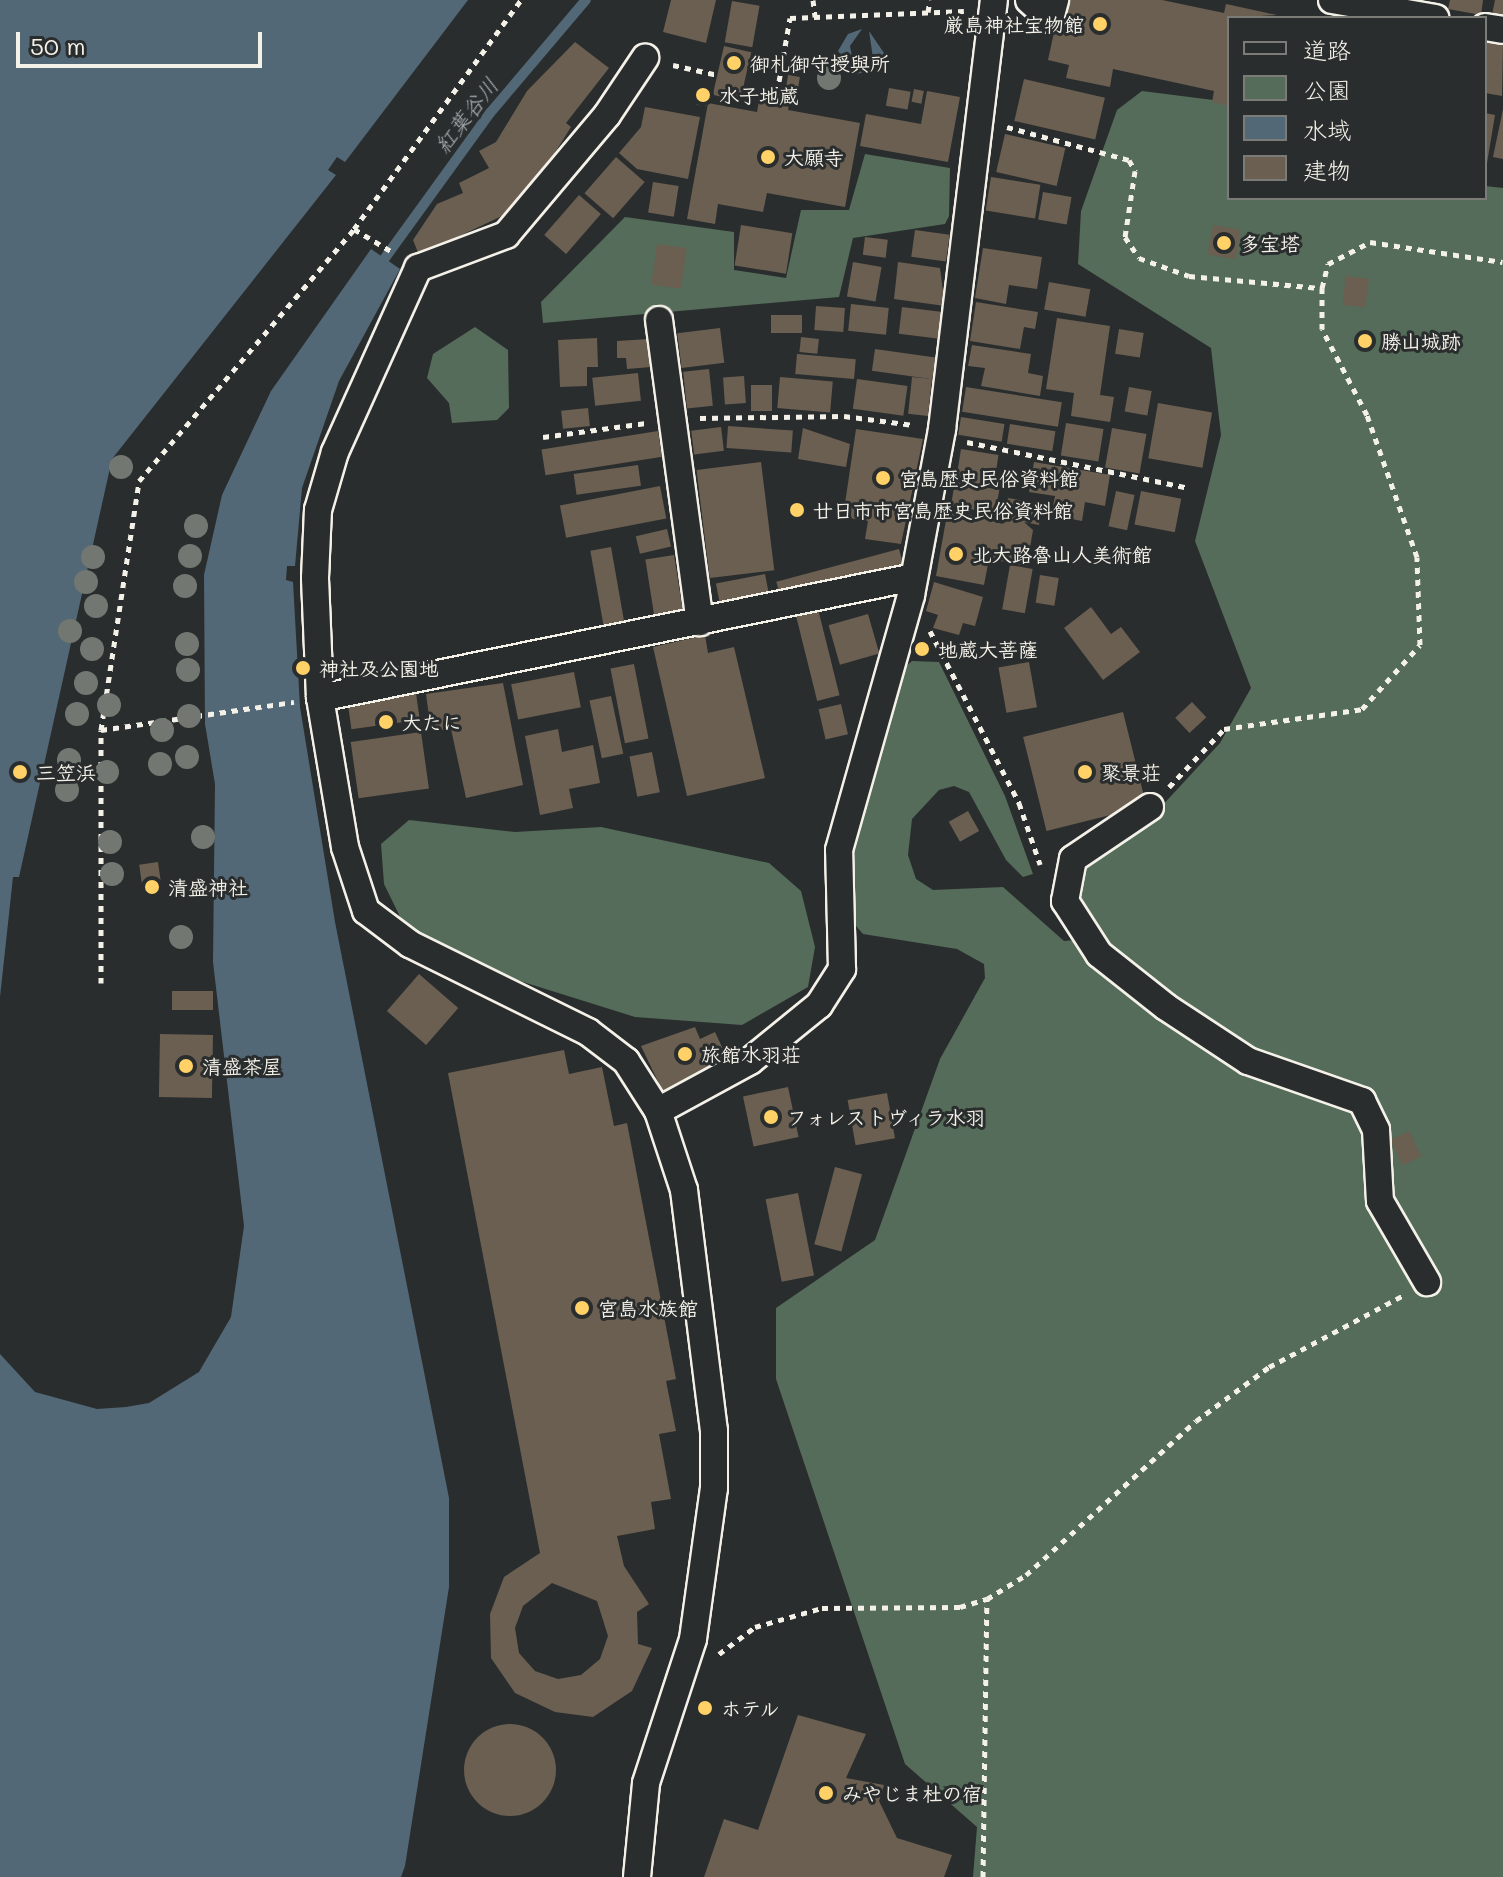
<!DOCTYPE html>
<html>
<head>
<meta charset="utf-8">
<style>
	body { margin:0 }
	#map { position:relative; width:1503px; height:1877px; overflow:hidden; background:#2a2d2e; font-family:Mali,"Klee One",sans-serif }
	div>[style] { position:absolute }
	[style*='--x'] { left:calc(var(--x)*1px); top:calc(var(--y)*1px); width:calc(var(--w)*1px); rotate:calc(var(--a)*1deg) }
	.green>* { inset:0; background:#546c59 }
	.water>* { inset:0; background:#536877 }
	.stream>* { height:10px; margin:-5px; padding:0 5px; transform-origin:5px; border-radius:5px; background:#536877 }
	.building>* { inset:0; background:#6a5f51; transform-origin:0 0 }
	.round { border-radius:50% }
	.path>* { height:5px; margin-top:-2.5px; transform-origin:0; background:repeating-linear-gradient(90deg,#f4f1e8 0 6px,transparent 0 12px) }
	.roads { filter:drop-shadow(2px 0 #f4f1e8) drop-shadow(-2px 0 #f4f1e8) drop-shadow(0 2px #f4f1e8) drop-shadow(0 -2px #f4f1e8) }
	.street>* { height:26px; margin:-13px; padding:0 13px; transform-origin:13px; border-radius:13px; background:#2a2d2e }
	.trees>* { width:24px; height:24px; margin:-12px; border-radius:50%; background:#727871 }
	.dots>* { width:22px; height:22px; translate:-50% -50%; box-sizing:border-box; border:4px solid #2a2d2e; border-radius:50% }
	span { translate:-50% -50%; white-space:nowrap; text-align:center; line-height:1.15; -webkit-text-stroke:6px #2a2d2e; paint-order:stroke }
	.poi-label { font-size:20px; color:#f4f1e8; font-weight:700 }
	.right { translate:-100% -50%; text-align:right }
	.left { translate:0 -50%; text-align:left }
	.water-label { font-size:22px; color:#acb3b5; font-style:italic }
	.legend { position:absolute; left:1227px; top:16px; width:260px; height:184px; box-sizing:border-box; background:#2a2d2e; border:2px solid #7b7b78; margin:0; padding:10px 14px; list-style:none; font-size:24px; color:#f4f1e8 }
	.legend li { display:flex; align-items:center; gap:16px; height:40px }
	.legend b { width:40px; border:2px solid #7b7b78 }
	.scale { position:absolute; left:16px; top:32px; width:246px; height:36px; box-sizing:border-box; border:4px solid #f4f1e8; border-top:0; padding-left:10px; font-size:24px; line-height:28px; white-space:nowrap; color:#f4f1e8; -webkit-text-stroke:6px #2a2d2e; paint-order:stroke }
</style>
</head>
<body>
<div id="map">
	<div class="green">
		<div style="clip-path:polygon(1142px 91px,1229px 102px,1229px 198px,1485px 198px,1485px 186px,1503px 188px,1503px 1877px,973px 1877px,977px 1827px,905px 1764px,776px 1379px,776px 1308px,875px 1240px,940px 1059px,985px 978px,984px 964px,957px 949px,863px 934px,856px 926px,854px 846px,904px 668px,912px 661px,939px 662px,1005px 796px,1033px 874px,1023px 877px,1006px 860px,969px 792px,954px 786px,939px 790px,912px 819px,908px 855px,916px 879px,933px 890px,1003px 887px,1064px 941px,1076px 940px,1077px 873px,1160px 808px,1220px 743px,1251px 688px,1195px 541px,1221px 435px,1211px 348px,1078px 264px,1081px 211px,1117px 110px)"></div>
		<div style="clip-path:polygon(865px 154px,950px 168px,949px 216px,945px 224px,853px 238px,839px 297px,543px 323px,541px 302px,625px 217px,734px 232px,734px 270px,786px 278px,801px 210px,849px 210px)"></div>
		<div style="clip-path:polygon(475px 327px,508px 350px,509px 408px,497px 420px,452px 423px,449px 403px,427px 378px,433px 354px)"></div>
		<div style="clip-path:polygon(409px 820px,515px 832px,601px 827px,769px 863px,801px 891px,815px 947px,808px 987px,742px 1025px,635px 1017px,478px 968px,408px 933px,384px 884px,381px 844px)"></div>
	</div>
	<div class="water">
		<div style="clip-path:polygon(0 0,468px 0,345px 162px,337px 157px,328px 170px,336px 175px,112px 459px,19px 877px,13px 877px,0 997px)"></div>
		<div style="clip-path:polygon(862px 29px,850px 46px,853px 62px,873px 58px,869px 31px,884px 53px,875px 70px,856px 74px,838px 51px,848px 34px)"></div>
		<div style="clip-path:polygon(371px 249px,400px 269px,339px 381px,302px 488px,295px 566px,287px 566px,286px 580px,293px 582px,300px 707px,335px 922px,449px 1498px,449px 1587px,405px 1866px,401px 1877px,0 1877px,0 1354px,35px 1392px,97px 1409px,126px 1407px,149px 1403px,199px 1372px,231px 1317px,244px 1226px,213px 962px,215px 784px,205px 724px,204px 575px,222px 495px,271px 391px)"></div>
	</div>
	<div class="stream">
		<div style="--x:385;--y:258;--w:179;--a:-54.1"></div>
		<div style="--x:490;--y:113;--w:148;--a:-49.7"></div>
	</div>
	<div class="building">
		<div style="clip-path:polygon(671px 0,716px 0,706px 43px,663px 32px)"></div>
		<div style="clip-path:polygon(1061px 0,1162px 0,1224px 13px,1226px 4px,1277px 15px,1229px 18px,1229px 106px,1212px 102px,1214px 91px,1113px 69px,1110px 87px,1066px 78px,1069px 65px,1048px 60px)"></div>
		<div style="clip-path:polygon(1450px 0,1483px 0,1481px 15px,1448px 9px)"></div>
		<div style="clip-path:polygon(1495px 0,1503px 0,1503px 22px,1491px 20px)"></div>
		<div style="left:732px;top:1px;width:28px;height:42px;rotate:10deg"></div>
		<div style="clip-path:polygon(575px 42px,609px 68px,566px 123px,571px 127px,521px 207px,419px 255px,413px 240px,437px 204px,463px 193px,459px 183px,489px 168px,479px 151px,496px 142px,527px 91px)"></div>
		<div style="clip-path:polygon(1485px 42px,1503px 45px,1502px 96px,1485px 93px)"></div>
		<div style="left:724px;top:46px;width:28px;height:50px;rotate:13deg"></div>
		<div style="left:788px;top:75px;width:12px;height:15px;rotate:9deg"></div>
		<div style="left:1024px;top:79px;width:83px;height:43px;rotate:13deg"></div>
		<div style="left:889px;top:88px;width:22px;height:18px;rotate:10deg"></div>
		<div style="left:914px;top:89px;width:10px;height:13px;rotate:11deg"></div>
		<div style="clip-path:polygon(761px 90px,791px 96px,788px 110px,860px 123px,845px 207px,767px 193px,763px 212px,718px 204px,715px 224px,687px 219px,708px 103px,757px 112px)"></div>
		<div style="clip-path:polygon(927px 91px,960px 97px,948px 162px,860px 146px,866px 114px,921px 124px)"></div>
		<div style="left:698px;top:92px;width:10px;height:13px;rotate:6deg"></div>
		<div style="clip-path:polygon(645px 107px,700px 117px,688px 179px,637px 169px,619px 153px,641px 127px)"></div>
		<div style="clip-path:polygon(1503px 109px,1503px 159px,1493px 157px)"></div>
		<div style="clip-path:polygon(1485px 113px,1495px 115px,1487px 163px,1485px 163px)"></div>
		<div style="left:1005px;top:134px;width:62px;height:39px;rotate:13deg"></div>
		<div style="left:616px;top:157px;width:38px;height:48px;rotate:41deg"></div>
		<div style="left:991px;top:177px;width:50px;height:34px;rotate:9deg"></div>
		<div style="left:653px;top:182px;width:26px;height:31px;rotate:9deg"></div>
		<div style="left:1043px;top:192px;width:29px;height:28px;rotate:10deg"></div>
		<div style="left:579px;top:195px;width:29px;height:53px;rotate:41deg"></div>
		<div style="left:741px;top:225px;width:52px;height:41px;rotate:9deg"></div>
		<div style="left:1213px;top:225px;width:28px;height:30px;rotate:10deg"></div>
		<div style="left:915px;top:230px;width:35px;height:27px;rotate:8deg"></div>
		<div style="left:865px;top:237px;width:23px;height:18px;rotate:7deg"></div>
		<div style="left:657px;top:244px;width:30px;height:41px;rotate:8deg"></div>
		<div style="clip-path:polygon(983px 248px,1042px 257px,1037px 289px,1009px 285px,1006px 304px,975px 298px)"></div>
		<div style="left:853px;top:262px;width:29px;height:35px;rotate:10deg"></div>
		<div style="clip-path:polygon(898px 262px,940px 268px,945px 306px,894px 299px)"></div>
		<div style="left:1346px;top:276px;width:23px;height:29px;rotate:7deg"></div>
		<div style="left:1049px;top:282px;width:42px;height:28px;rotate:10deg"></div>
		<div style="clip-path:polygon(976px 302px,1038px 312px,1035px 329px,1024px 327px,1020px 349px,970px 341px)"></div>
		<div style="left:851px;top:304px;width:38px;height:27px;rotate:6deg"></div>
		<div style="left:816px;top:306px;width:29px;height:24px;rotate:4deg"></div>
		<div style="left:902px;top:307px;width:47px;height:27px;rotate:7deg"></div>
		<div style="left:771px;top:315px;width:31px;height:18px"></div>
		<div style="clip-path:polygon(1057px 318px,1110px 326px,1100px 395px,1114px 397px,1110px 422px,1071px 416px,1074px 393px,1046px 389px)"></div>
		<div style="left:720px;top:328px;width:35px;height:43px;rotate:83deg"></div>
		<div style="left:1119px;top:329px;width:25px;height:25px;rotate:9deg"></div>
		<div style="left:801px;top:337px;width:18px;height:15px;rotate:6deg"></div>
		<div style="clip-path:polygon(597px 338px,598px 367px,587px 367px,587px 386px,560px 387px,558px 340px)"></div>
		<div style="clip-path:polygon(649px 339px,651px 367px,627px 369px,626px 358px,617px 358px,617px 341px)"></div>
		<div style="clip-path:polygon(972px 345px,1031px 354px,1028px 373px,1043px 376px,1040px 396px,981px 386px,985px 368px,968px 366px)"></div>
		<div style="left:875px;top:349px;width:61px;height:22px;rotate:8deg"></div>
		<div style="left:797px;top:354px;width:59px;height:20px;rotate:5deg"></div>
		<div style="left:709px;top:369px;width:37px;height:26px;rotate:84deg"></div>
		<div style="left:638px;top:373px;width:28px;height:46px;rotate:84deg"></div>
		<div style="left:744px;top:376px;width:27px;height:21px;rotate:86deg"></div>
		<div style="left:780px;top:377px;width:53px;height:31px;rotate:5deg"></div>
		<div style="left:912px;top:377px;width:20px;height:37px;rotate:6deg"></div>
		<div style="left:857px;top:379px;width:51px;height:30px;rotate:8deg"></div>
		<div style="left:751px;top:385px;width:21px;height:26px"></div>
		<div style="left:966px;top:387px;width:97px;height:25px;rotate:9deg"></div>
		<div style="left:1129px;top:387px;width:23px;height:25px;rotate:10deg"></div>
		<div style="left:1158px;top:403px;width:55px;height:56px;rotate:10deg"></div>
		<div style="left:588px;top:408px;width:18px;height:27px;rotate:84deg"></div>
		<div style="left:961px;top:417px;width:44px;height:18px;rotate:9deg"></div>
		<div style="left:1066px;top:423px;width:38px;height:33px;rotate:9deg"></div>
		<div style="left:1010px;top:424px;width:46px;height:20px;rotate:9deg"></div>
		<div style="left:728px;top:426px;width:65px;height:22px;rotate:4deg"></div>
		<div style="left:721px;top:427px;width:24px;height:30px;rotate:83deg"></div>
		<div style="clip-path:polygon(803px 428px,850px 444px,846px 467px,798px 459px)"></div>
		<div style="left:1112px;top:428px;width:35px;height:40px;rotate:10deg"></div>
		<div style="clip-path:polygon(856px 429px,923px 439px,901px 544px,865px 539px,868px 521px,843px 517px)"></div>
		<div style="left:658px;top:431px;width:26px;height:118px;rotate:81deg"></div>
		<div style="left:961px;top:449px;width:38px;height:32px;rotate:9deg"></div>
		<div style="left:761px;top:462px;width:109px;height:65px;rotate:83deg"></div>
		<div style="clip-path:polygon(1034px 462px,1110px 475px,1105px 506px,1085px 502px,1082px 521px,1051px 515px,1055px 496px,1029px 492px)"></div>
		<div style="left:638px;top:465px;width:21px;height:65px;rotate:82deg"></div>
		<div style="left:955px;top:482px;width:45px;height:24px;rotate:10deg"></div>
		<div style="left:660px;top:486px;width:33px;height:102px;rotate:79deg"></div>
		<div style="left:1116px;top:491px;width:19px;height:36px;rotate:12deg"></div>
		<div style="left:1141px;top:491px;width:41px;height:34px;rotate:11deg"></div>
		<div style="clip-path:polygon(1008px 498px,1042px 504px,1039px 525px,1024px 522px,1033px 530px,1027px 566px,989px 559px,984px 585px,936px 576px,948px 509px,1003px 524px)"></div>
		<div style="left:667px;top:529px;width:18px;height:32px;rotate:77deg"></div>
		<div style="left:611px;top:547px;width:81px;height:21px;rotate:80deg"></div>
		<div style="left:899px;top:549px;width:16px;height:127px;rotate:75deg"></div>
		<div style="left:674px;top:555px;width:63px;height:29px;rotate:81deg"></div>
		<div style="left:1010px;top:565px;width:23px;height:45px;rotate:10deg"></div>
		<div style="left:765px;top:574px;width:26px;height:50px;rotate:79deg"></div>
		<div style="left:1040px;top:575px;width:19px;height:28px;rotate:9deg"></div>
		<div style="clip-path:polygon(934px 582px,983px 597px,975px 626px,963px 623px,959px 635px,933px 628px,938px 615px,926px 611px)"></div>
		<div style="clip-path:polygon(1091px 607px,1111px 634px,1121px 627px,1140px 652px,1103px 680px,1064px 628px)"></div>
		<div style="left:818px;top:609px;width:89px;height:23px;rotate:76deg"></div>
		<div style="left:868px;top:614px;width:41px;height:41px;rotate:74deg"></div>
		<div style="clip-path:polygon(705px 635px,708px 653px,734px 647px,765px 778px,687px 796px,653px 647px)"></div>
		<div style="left:917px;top:643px;width:12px;height:10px;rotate:9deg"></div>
		<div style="left:1029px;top:662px;width:46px;height:31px;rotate:80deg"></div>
		<div style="left:634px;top:664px;width:76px;height:24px;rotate:79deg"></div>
		<div style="left:574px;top:672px;width:36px;height:64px;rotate:79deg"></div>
		<div style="clip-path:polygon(503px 683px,523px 785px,466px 798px,451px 729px,431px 731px,426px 694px)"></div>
		<div style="left:416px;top:693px;width:27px;height:69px;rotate:82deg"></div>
		<div style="left:611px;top:696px;width:59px;height:22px;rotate:78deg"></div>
		<div style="left:1192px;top:702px;width:21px;height:23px;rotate:47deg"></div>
		<div style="left:841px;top:704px;width:31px;height:23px;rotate:77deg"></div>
		<div style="left:1123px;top:712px;width:97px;height:103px;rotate:76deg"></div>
		<div style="clip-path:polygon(558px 729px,562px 752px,593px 745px,600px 783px,569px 789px,573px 808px,540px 815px,525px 736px)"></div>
		<div style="left:421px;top:732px;width:57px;height:71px;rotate:82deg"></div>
		<div style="left:652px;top:752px;width:41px;height:23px;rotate:79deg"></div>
		<div style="left:968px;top:811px;width:23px;height:22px;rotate:61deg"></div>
		<div style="left:158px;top:862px;width:21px;height:19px;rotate:82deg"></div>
		<div style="left:419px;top:974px;width:52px;height:49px;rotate:41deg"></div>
		<div style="left:172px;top:991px;width:41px;height:19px"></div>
		<div style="clip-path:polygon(695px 1027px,700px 1039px,715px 1032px,729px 1062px,663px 1092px,641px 1046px)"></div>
		<div style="left:160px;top:1034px;width:53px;height:63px;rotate:1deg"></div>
		<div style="clip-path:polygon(evenodd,564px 1050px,569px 1074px,602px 1067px,614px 1126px,627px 1123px,676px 1379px,666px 1381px,676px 1431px,659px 1434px,671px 1499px,651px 1502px,655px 1529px,617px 1536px,624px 1566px,649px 1604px,637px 1612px,638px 1644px,652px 1648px,632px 1691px,593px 1717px,555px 1712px,515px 1693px,491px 1658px,490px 1614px,504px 1577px,540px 1553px,448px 1073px,564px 1050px,552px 1583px,597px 1601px,608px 1636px,600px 1659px,581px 1675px,558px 1679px,535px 1671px,519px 1653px,515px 1628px,523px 1606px,552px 1583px)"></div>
		<div style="left:788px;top:1087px;width:51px;height:46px;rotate:78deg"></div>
		<div style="left:887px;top:1093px;width:46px;height:40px;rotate:80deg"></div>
		<div style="left:1409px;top:1131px;width:28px;height:21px;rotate:64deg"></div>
		<div style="left:835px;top:1167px;width:28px;height:80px;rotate:15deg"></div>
		<div style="left:798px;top:1193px;width:84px;height:33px;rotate:79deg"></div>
		<div style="clip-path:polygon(798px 1715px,866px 1734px,846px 1778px,884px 1785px,879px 1801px,897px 1838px,952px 1855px,944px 1877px,704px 1877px,724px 1819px,758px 1830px)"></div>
		<div class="round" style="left:464px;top:1724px;width:92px;height:92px"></div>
	</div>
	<div class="path">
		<div style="--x:813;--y:0;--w:17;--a:83"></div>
		<div style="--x:928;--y:12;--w:12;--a:-81"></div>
		<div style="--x:673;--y:65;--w:46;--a:12.5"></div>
		<div style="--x:777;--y:93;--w:76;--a:-80.2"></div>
		<div style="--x:790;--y:18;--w:174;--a:-2.3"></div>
		<div style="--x:1007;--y:127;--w:126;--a:15.1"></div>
		<div style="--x:1129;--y:160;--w:13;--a:61"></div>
		<div style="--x:1135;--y:171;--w:67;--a:98.6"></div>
		<div style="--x:1125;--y:237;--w:25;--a:56"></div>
		<div style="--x:1139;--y:258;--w:53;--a:19.8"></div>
		<div style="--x:1189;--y:276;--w:134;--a:5.2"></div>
		<div style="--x:1322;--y:288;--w:25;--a:-76"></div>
		<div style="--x:1328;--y:264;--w:47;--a:-27.6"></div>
		<div style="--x:1370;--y:242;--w:134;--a:8.6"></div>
		<div style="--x:354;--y:229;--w:47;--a:31"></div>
		<div style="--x:700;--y:418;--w:144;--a:-0.8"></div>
		<div style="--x:844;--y:416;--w:70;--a:7.4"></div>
		<div style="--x:543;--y:437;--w:104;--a:-7.7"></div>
		<div style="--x:967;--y:442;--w:227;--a:11.7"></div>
		<div style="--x:930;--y:631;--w:194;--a:62.6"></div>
		<div style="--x:1019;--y:803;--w:65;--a:71"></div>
		<div style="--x:101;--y:730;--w:195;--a:-8.3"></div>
		<div style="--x:1169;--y:787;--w:80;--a:-46.5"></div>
		<div style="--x:1224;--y:729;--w:139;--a:-8.2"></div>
		<div style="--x:1362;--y:709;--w:86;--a:-47.8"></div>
		<div style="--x:1420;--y:645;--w:88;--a:-92"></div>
		<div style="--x:1417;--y:557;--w:151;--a:-109.4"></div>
		<div style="--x:1367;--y:415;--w:97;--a:-117.6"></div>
		<div style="--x:1322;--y:329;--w:41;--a:-90"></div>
		<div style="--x:101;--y:983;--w:253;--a:-90"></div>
		<div style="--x:101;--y:730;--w:252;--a:-81.3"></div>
		<div style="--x:139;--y:481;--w:331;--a:-49.5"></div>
		<div style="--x:354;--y:229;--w:283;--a:-53.9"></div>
		<div style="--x:719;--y:1654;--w:45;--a:-36.9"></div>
		<div style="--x:755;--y:1627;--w:70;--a:-15.8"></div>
		<div style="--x:822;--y:1608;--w:138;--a:-0.4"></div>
		<div style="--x:960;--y:1607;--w:28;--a:-17"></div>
		<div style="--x:987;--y:1599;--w:46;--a:-31.6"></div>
		<div style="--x:1026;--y:1575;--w:229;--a:-42.2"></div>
		<div style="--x:1196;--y:1421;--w:91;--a:-36.5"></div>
		<div style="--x:1269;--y:1367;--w:151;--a:-28.1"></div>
		<div style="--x:983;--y:1877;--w:278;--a:-89.2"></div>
	</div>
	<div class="roads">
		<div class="street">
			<div style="--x:1029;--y:0;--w:28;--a:42"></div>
			<div style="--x:1050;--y:19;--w:20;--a:-75"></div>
			<div style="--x:1332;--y:0;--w:105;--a:9.9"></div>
			<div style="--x:1485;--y:27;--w:18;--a:9"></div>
			<div style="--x:659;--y:320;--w:305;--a:82.3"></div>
			<div style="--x:320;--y:698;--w:606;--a:-11.51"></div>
			<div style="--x:1150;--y:807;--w:93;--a:146"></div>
			<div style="--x:1073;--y:859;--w:43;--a:100.8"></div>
			<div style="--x:1065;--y:901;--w:63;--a:57.3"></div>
			<div style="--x:1099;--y:954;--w:85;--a:38.3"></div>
			<div style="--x:1166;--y:1007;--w:98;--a:33.4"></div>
			<div style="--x:1248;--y:1061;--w:121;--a:19.3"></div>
			<div style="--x:1362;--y:1101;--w:32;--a:64"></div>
			<div style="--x:1376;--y:1130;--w:71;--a:86.8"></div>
			<div style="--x:1380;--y:1201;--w:94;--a:59.9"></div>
			<div style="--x:658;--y:1111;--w:105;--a:-28.5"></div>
			<div style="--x:750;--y:1061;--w:89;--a:-39.1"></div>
			<div style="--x:819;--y:1005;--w:43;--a:-57.4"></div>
			<div style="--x:842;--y:969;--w:119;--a:-91.4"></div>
			<div style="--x:839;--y:850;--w:265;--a:-74.2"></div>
			<div style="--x:911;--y:595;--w:169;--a:-79.4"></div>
			<div style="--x:942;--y:429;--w:432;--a:-83.1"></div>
			<div style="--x:637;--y:1877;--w:94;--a:-84.5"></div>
			<div style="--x:646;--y:1783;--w:151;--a:-71.9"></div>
			<div style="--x:693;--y:1639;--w:152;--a:-82.1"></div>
			<div style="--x:714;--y:1488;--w:57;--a:-90"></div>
			<div style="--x:714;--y:1431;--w:243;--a:-97.1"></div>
			<div style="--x:684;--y:1190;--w:83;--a:-108.2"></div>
			<div style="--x:658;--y:1111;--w:59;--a:-122.6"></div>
			<div style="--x:626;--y:1061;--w:48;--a:-142.7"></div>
			<div style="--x:588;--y:1032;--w:199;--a:-153.7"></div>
			<div style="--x:410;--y:944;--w:55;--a:-143.1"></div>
			<div style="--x:366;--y:911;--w:67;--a:-108.2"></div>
			<div style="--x:345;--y:847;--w:151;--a:-99.5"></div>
			<div style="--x:320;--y:698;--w:120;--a:-92.4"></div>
			<div style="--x:315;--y:578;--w:68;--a:-87.5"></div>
			<div style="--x:318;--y:510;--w:60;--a:-73.7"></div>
			<div style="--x:335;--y:452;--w:202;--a:-65.7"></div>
			<div style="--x:418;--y:268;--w:94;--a:-20.6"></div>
			<div style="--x:506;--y:235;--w:157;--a:-49.9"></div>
			<div style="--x:607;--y:115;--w:69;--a:-56.3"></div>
		</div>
	</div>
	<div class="trees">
		<div style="left:829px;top:78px"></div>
		<div style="left:121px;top:467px"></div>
		<div style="left:196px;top:526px"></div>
		<div style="left:190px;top:556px"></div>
		<div style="left:93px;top:557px"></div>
		<div style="left:86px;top:582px"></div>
		<div style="left:185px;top:586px"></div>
		<div style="left:96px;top:606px"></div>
		<div style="left:70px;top:631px"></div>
		<div style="left:187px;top:644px"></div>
		<div style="left:92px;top:649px"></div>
		<div style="left:188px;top:670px"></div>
		<div style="left:86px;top:683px"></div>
		<div style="left:109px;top:705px"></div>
		<div style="left:77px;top:714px"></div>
		<div style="left:189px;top:716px"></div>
		<div style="left:162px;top:730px"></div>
		<div style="left:187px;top:757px"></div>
		<div style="left:69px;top:760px"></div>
		<div style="left:160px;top:764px"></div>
		<div style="left:107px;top:772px"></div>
		<div style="left:67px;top:790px"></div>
		<div style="left:203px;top:837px"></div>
		<div style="left:110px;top:842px"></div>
		<div style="left:112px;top:874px"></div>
		<div style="left:181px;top:937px"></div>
	</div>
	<div class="dots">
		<div style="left:1100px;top:24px;background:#ffd166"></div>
		<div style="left:734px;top:63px;background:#ffd166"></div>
		<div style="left:703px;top:95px;background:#ffd166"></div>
		<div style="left:768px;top:157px;background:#ffd166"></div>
		<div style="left:1224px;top:243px;background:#ffd166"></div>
		<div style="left:1365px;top:341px;background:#ffd166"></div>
		<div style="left:883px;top:478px;background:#ffd166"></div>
		<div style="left:797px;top:510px;background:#ffd166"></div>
		<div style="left:956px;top:554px;background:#ffd166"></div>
		<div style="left:922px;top:649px;background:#ffd166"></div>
		<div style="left:303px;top:668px;background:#ffd166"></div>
		<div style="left:386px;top:722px;background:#ffd166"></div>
		<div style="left:20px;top:772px;background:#ffd166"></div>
		<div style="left:1085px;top:772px;background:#ffd166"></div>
		<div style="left:152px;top:887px;background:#ffd166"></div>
		<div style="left:685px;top:1054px;background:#ffd166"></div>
		<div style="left:186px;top:1066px;background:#ffd166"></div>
		<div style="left:771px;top:1117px;background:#ffd166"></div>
		<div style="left:582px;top:1308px;background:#ffd166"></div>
		<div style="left:705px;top:1708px;background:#ffd166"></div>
		<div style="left:826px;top:1793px;background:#ffd166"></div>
	</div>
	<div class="poi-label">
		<span class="right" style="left:1084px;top:24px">厳島神社宝物館</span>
		<span class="left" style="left:750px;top:63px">御札御守授與所</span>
		<span class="left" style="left:719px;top:95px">水子地蔵</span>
		<span class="left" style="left:784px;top:157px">大願寺</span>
		<span class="left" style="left:1240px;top:243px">多宝塔</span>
		<span class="left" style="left:1381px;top:341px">勝山城跡</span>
		<span class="left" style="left:899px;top:478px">宮島歴史民俗資料館</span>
		<span class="left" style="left:813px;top:510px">廿日市市宮島歴史民俗資料館</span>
		<span class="left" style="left:972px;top:554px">北大路魯山人美術館</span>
		<span class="left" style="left:938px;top:649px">地蔵大菩薩</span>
		<span class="left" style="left:319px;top:668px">神社及公園地</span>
		<span class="left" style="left:402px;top:722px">大たに</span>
		<span class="left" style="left:36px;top:772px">三笠浜</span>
		<span class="left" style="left:1101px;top:772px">聚景荘</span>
		<span class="left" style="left:168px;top:887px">清盛神社</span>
		<span class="left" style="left:701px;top:1054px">旅館水羽荘</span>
		<span class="left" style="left:202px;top:1066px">清盛茶屋</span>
		<span class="left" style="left:787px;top:1117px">フォレストヴィラ水羽</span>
		<span class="left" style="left:598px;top:1308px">宮島水族館</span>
		<span class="left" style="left:721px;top:1708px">ホテル</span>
		<span class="left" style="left:842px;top:1793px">みやじま杜の宿</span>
	</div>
	<div class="water-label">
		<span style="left:466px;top:115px;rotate:-52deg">紅葉谷川</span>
	</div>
	<ul class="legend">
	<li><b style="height:10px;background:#2a2d2e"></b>道路</li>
	<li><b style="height:22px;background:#546c59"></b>公園</li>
	<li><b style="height:22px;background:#536877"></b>水域</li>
	<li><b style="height:22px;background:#6a5f51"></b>建物</li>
	</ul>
	<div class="scale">50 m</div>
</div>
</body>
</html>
